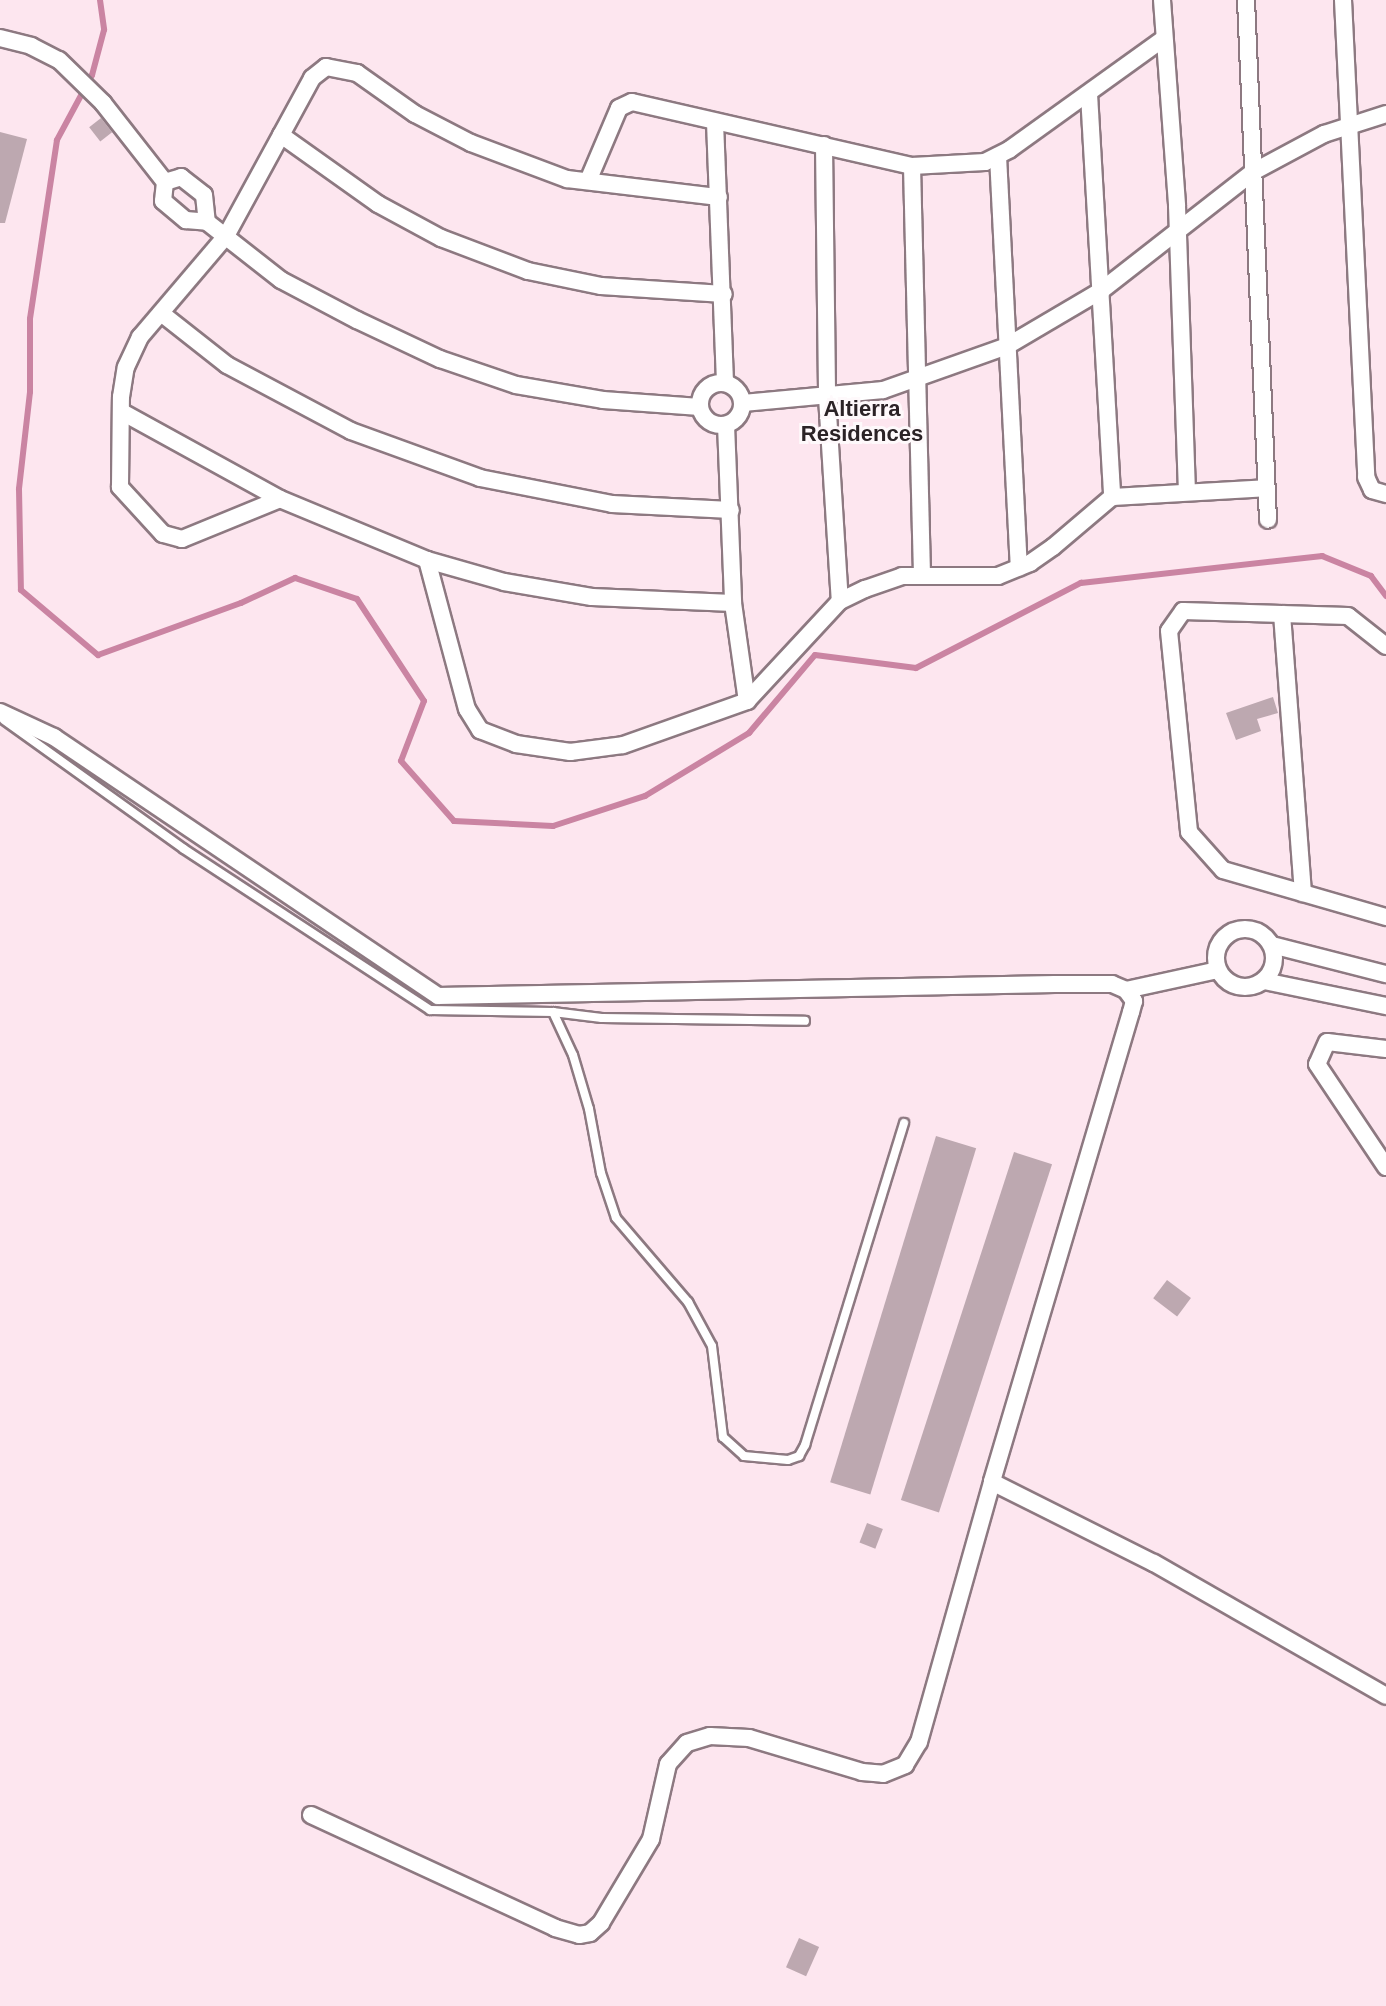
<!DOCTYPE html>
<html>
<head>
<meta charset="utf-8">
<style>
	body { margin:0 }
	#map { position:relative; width:1386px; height:2006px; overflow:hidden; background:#fde6ef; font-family:Helvetica,sans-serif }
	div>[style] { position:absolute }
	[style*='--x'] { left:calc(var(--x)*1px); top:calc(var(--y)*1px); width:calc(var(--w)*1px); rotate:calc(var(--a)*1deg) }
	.stream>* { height:6px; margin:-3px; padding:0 3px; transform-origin:3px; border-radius:3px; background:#ca84a2 }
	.building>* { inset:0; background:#bda8b0; transform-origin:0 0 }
	.roads { filter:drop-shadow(2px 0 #8d7981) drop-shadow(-2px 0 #8d7981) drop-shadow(0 2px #8d7981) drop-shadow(0 -2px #8d7981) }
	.lane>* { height:8px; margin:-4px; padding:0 4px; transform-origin:4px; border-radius:4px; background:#fff }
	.street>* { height:16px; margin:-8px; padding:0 8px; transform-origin:8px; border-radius:8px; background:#fff }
	.street>.ring { margin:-8px; padding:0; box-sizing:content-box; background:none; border:16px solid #fff; border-radius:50% }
	span { translate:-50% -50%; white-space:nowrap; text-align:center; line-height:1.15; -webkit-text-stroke:6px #fef9fb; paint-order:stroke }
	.neighbourhood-label { font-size:22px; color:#2b2326; font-weight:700 }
</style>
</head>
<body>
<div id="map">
	<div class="stream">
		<div style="--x:100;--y:0;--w:30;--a:82"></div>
		<div style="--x:104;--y:30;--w:47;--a:104.9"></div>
		<div style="--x:92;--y:75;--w:74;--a:118.3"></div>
		<div style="--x:57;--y:140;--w:181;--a:98.6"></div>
		<div style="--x:30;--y:319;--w:73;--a:90"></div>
		<div style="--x:30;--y:392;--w:98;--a:96.5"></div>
		<div style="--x:19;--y:489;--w:101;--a:88.9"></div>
		<div style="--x:21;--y:590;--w:101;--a:40.2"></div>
		<div style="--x:98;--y:655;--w:152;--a:-20"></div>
		<div style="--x:241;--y:603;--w:60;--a:-24.8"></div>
		<div style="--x:295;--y:578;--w:65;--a:18.7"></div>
		<div style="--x:357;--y:599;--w:122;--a:56.7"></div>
		<div style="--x:424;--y:701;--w:64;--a:111"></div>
		<div style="--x:401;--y:761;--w:80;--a:48.5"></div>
		<div style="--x:454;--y:821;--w:99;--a:2.9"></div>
		<div style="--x:553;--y:826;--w:97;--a:-18.1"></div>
		<div style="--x:645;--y:796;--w:122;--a:-31.2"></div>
		<div style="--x:749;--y:733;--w:102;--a:-49.8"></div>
		<div style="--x:815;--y:655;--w:102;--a:7.3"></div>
		<div style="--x:916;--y:668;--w:186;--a:-27.3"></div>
		<div style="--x:1081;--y:583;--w:243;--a:-6.4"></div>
		<div style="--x:1322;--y:556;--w:53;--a:22.2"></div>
		<div style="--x:1371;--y:576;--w:25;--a:53"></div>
	</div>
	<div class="building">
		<div style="left:101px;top:118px;width:18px;height:15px;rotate:52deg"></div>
		<div style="clip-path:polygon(0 132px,27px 139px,5px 223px,0 223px)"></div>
		<div style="clip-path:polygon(1273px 697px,1278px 713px,1257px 719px,1261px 731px,1236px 740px,1226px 713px)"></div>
		<div style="left:936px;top:1136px;width:42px;height:362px;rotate:17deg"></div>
		<div style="left:1014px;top:1152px;width:40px;height:366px;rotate:18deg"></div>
		<div style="left:1167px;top:1280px;width:30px;height:23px;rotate:37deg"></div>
		<div style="left:867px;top:1523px;width:17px;height:21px;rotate:21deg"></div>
		<div style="left:799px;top:1938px;width:22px;height:32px;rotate:24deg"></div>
	</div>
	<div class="roads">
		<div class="lane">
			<div style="--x:4;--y:720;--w:221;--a:35.6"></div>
			<div style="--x:184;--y:849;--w:294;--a:33.2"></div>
			<div style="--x:430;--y:1010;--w:123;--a:0.9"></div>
			<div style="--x:553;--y:1012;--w:49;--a:7"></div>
			<div style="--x:602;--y:1018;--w:203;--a:0.8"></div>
			<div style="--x:553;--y:1012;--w:47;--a:65.1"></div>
			<div style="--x:573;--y:1055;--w:56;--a:73.5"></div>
			<div style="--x:589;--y:1109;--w:65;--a:79.4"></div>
			<div style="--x:601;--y:1173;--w:47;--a:71.6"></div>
			<div style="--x:616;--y:1218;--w:111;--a:49.4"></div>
			<div style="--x:688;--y:1302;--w:50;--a:61.4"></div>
			<div style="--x:712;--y:1346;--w:92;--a:83.1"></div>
			<div style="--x:723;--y:1437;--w:28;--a:42"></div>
			<div style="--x:744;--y:1456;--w:44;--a:5.2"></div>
			<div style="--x:788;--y:1460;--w:12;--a:-20"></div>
			<div style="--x:799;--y:1456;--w:13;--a:-61"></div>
			<div style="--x:805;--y:1445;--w:337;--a:-72.9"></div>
		</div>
		<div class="street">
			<div style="--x:1162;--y:0;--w:207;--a:85.8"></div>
			<div style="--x:1177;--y:206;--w:286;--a:88"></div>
			<div style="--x:1246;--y:0;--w:520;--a:87.58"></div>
			<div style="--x:1343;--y:0;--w:478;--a:87.2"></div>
			<div style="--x:1366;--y:477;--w:14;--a:65"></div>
			<div style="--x:1372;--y:490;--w:15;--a:16"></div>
			<div style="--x:0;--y:38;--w:32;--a:14"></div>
			<div style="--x:31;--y:46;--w:31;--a:27"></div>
			<div style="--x:59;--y:60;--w:62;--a:44.3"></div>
			<div style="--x:103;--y:103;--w:100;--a:51.9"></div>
			<div style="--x:165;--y:182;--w:19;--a:96"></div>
			<div style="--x:163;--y:201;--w:30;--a:40"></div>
			<div style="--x:186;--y:220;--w:21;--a:5"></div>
			<div style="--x:207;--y:222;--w:94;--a:38.1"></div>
			<div style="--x:281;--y:280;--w:86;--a:27.8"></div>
			<div style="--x:357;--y:320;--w:92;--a:25.2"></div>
			<div style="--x:440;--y:359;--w:80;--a:18.9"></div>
			<div style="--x:516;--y:385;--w:88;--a:9.8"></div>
			<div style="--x:603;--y:400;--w:97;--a:4.1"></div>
			<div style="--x:1089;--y:94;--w:404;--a:86.7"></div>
			<div style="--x:715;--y:122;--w:261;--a:87.8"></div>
			<div style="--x:281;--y:135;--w:119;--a:35.4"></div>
			<div style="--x:378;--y:204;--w:72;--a:28.4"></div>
			<div style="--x:441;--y:238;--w:93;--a:20.8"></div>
			<div style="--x:528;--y:271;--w:75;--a:11.6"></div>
			<div style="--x:601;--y:286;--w:123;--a:3.7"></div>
			<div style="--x:824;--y:145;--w:252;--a:89.3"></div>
			<div style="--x:827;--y:397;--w:204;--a:86.4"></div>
			<div style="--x:998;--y:156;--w:412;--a:87.1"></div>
			<div style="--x:912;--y:166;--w:408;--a:88.6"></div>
			<div style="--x:588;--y:181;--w:79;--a:-67"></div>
			<div style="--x:619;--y:108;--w:14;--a:-25"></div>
			<div style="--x:632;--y:102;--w:287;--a:12.9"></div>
			<div style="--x:912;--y:166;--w:73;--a:-3.1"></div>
			<div style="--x:985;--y:162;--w:28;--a:-27"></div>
			<div style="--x:1010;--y:149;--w:188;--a:-35.7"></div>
			<div style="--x:165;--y:182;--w:17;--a:-17"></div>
			<div style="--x:181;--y:177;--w:29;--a:38"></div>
			<div style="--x:204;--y:195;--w:27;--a:84"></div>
			<div style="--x:161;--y:313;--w:84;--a:38.2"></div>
			<div style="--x:227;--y:365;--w:140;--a:28"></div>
			<div style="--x:351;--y:431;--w:137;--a:20"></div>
			<div style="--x:480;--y:478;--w:135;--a:11.1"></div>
			<div style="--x:612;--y:504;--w:119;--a:2.9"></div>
			<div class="ring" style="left:700px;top:383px;width:26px;height:26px"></div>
			<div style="--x:743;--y:403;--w:141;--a:-5.3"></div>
			<div style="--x:883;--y:390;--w:132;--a:-19.5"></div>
			<div style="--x:1007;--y:346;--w:110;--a:-30.5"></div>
			<div style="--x:1102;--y:290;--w:192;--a:-38"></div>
			<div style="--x:1253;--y:172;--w:81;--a:-28.2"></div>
			<div style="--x:1324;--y:134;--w:65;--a:-17.9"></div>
			<div style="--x:122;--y:412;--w:180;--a:28.8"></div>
			<div style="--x:280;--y:499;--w:159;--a:22.5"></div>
			<div style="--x:427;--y:560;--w:80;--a:15.9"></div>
			<div style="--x:504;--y:582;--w:89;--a:9.7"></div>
			<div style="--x:592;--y:597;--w:141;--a:2.4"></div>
			<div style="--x:726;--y:425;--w:178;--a:87.7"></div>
			<div style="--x:733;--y:603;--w:99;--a:81.9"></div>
			<div style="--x:280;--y:499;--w:106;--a:157.8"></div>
			<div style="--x:182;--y:539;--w:20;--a:-165"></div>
			<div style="--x:163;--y:534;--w:64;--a:-132.5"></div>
			<div style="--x:120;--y:487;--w:90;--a:-89.4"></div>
			<div style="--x:121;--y:397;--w:30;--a:-81"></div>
			<div style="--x:126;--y:367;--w:33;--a:-65"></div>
			<div style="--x:140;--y:337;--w:133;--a:-49.6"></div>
			<div style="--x:226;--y:236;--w:180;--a:-61.4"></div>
			<div style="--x:312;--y:78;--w:18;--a:-38"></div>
			<div style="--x:326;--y:67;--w:32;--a:11"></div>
			<div style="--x:357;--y:73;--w:71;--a:35.3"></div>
			<div style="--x:415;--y:114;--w:63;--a:27.4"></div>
			<div style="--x:471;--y:143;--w:103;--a:20.6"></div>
			<div style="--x:567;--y:179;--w:153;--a:6.8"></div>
			<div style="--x:427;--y:560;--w:154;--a:75"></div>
			<div style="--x:467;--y:709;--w:25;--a:58"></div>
			<div style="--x:480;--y:730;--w:39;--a:21"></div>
			<div style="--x:516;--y:744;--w:55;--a:8.4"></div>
			<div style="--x:570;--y:752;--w:53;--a:-7.5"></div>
			<div style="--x:623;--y:745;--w:132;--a:-19.5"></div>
			<div style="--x:747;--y:701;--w:137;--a:-47.1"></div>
			<div style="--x:840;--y:601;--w:28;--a:-26"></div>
			<div style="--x:865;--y:589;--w:39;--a:-19"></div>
			<div style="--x:902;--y:576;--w:96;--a:0"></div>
			<div style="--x:998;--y:576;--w:35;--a:-22"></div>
			<div style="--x:1030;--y:563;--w:28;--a:-35"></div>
			<div style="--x:1053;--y:547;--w:77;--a:-40.3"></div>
			<div style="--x:1112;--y:497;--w:154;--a:-3.3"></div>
			<div style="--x:1282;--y:614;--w:280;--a:85.7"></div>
			<div style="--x:1386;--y:646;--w:48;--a:-141.7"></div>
			<div style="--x:1348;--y:616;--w:165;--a:-178.3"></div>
			<div style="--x:1183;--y:611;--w:24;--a:125"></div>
			<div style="--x:1169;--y:631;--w:202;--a:84.3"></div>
			<div style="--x:1189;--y:832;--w:51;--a:48.2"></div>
			<div style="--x:1223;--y:870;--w:170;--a:16.1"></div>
			<div style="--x:0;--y:712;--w:60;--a:24.8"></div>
			<div style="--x:54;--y:737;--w:463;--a:34"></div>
			<div style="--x:438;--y:996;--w:617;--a:-1.11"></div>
			<div style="--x:1055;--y:984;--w:57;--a:0"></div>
			<div style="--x:1112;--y:984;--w:15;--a:23"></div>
			<div style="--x:1126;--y:990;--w:14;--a:54"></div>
			<div style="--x:1134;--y:1001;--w:11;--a:105"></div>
			<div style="--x:1131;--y:1012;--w:490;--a:106.5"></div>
			<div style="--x:992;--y:1482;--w:181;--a:26.6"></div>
			<div style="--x:1154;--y:1563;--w:267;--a:29.8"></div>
			<div class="ring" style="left:1216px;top:929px;width:42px;height:42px"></div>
			<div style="--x:1272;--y:945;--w:118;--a:14.3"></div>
			<div style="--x:1264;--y:981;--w:125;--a:11.6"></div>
			<div style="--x:1126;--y:990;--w:94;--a:-12.3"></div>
			<div style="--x:1386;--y:1049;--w:59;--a:-173.2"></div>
			<div style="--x:1327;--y:1042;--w:24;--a:114"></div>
			<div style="--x:1317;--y:1064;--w:124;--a:56.2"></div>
			<div style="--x:311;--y:1815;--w:269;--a:24.8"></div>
			<div style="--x:555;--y:1928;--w:25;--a:16"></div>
			<div style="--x:579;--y:1935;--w:11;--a:-10"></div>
			<div style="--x:590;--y:1933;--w:15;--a:-42"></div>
			<div style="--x:601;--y:1923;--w:98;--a:-59.2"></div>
			<div style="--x:651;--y:1839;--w:77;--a:-77.2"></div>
			<div style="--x:668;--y:1764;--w:28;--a:-48"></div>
			<div style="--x:687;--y:1743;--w:24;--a:-17"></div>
			<div style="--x:710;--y:1736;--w:39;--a:3"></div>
			<div style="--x:749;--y:1738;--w:118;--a:16.7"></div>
			<div style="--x:862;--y:1772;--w:21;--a:5"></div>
			<div style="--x:883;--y:1774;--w:24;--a:-22"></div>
			<div style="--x:905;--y:1765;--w:27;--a:-59"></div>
			<div style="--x:919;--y:1742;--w:270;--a:-74.3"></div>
		</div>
	</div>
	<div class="neighbourhood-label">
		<span style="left:862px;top:421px">Altierra<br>Residences</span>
	</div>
</div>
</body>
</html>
